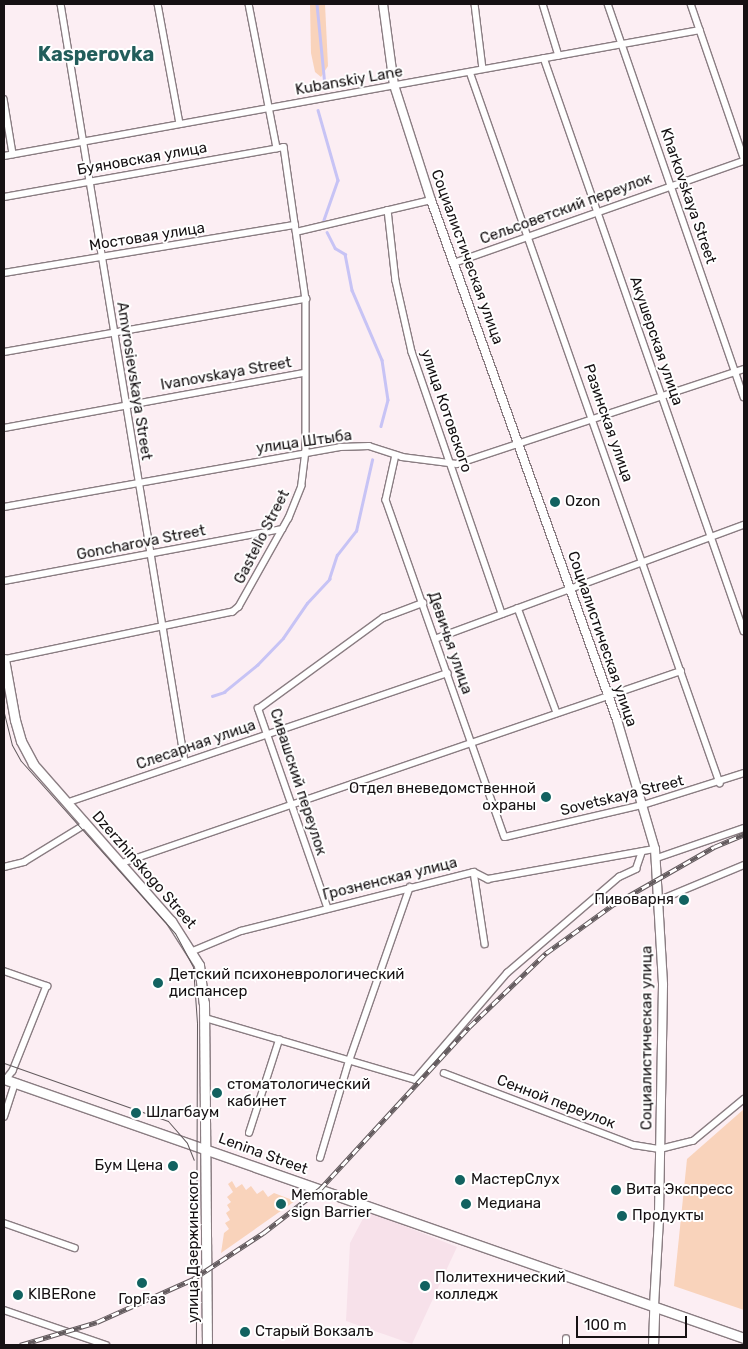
<!DOCTYPE html>
<html>
<head>
<meta charset="utf-8">
<style>
	body { margin:0 }
	#map { position:relative; width:748px; height:1349px; overflow:hidden; background:#fceef3; font-family:Rubik,sans-serif }
	div>[style] { position:absolute }
	[style*='--x'] { left:calc(var(--x)*1px); top:calc(var(--y)*1px); width:calc(var(--w)*1px); rotate:calc(var(--a)*1deg) }
	.built>* { inset:0; background:#f7e1ea }
	.green>* { inset:0; background:#f9d3bb }
	.stream>* { height:2.5px; margin:-1.25px; padding:0 1.25px; transform-origin:1.25px; border-radius:1.25px; background:#c7c3f5 }
	.roads { filter:drop-shadow(1px 0 #8a7d82) drop-shadow(-1px 0 #8a7d82) drop-shadow(0 1px #8a7d82) drop-shadow(0 -1px #8a7d82) }
	.minor>* { height:5.5px; margin:-2.75px; padding:0 2.75px; transform-origin:2.75px; border-radius:2.75px; background:#fff }
	.tertiary>* { height:8px; margin:-4px; padding:0 4px; transform-origin:4px; border-radius:4px; background:#fff }
	.secondary>* { height:9px; margin:-4.5px; padding:0 4.5px; transform-origin:4.5px; border-radius:4.5px; background:#fff }
	.tram>* { height:1px; margin:-0.5px; padding:0 0.5px; transform-origin:0.5px; border-radius:0.5px; background:#635b5e }
	.rail>* { height:4.5px; margin-top:-2.25px; transform-origin:0; background:repeating-linear-gradient(90deg,#fff 0 8px,#635b5e 0 16px); box-sizing:border-box; border-block:1px solid #635b5e }
	.dots>* { width:14px; height:14px; translate:-50% -50%; box-sizing:border-box; border:2px solid #fff; border-radius:50% }
	span { translate:-50% -50%; white-space:nowrap; text-align:center; line-height:1.15; -webkit-text-stroke:4px #fff; paint-order:stroke }
	.street-label { font-size:15px; color:#161113 }
	.poi-label { font-size:15px; color:#161113 }
	.left { translate:0 -50%; text-align:left }
	.right { translate:-100% -50%; text-align:right }
	.district-label { font-size:20px; color:#225d5b; font-weight:700 }
	.frame { position:absolute; inset:0; border:5px solid #161113; pointer-events:none }
	.scale { position:absolute; left:576px; top:1316px; width:111px; height:22px; box-sizing:border-box; border:2px solid #161113; border-top:0; padding-left:6px; font-size:15px; line-height:18px; white-space:nowrap; color:#161113; -webkit-text-stroke:4px #fff; paint-order:stroke }
</style>
</head>
<body>
<div id="map">
	<div class="built">
		<div style="clip-path:polygon(367px 1211px,457px 1247px,412px 1344px,346px 1321px,350px 1243px)"></div>
	</div>
	<div class="green">
		<div style="clip-path:polygon(310px 4px,325px 4px,328px 66px,321px 77px,315px 72px,311px 53px)"></div>
		<div style="clip-path:polygon(744px 1109px,744px 1310px,674px 1286px,687px 1159px)"></div>
		<div style="clip-path:polygon(232px 1181px,236px 1188px,242px 1184px,246px 1190px,251px 1186px,257px 1194px,263px 1190px,268px 1197px,274px 1193px,295px 1201px,221px 1253px,224px 1233px,229px 1229px,225px 1223px,230px 1220px,226px 1213px,230px 1210px,227px 1205px,231px 1202px,227px 1197px,233px 1192px,228px 1184px)"></div>
	</div>
	<div class="stream">
		<div style="--x:317;--y:4;--w:81;--a:84.4"></div>
		<div style="--x:318;--y:110;--w:73;--a:74.1"></div>
		<div style="--x:338;--y:180;--w:42;--a:109.3"></div>
		<div style="--x:327;--y:232;--w:18;--a:63"></div>
		<div style="--x:335;--y:248;--w:12;--a:31"></div>
		<div style="--x:345;--y:254;--w:37;--a:79"></div>
		<div style="--x:352;--y:290;--w:76;--a:66.8"></div>
		<div style="--x:382;--y:360;--w:40;--a:81.5"></div>
		<div style="--x:388;--y:400;--w:27;--a:105"></div>
		<div style="--x:212;--y:696;--w:13;--a:-18"></div>
		<div style="--x:224;--y:692;--w:43;--a:-39.3"></div>
		<div style="--x:257;--y:665;--w:37;--a:-46"></div>
		<div style="--x:283;--y:638;--w:42;--a:-55.6"></div>
		<div style="--x:307;--y:603;--w:33;--a:-47"></div>
		<div style="--x:329;--y:579;--w:25;--a:-72"></div>
		<div style="--x:337;--y:555;--w:31;--a:-52"></div>
		<div style="--x:356;--y:531;--w:73;--a:-77.3"></div>
	</div>
	<div class="roads">
		<div class="minor">
			<div style="--x:61;--y:4;--w:767;--a:80.7"></div>
			<div style="--x:158;--y:4;--w:122;--a:79.6"></div>
			<div style="--x:249;--y:4;--w:147;--a:79"></div>
			<div style="--x:475;--y:4;--w:65;--a:83"></div>
			<div style="--x:543;--y:4;--w:54;--a:72.9"></div>
			<div style="--x:608;--y:4;--w:416;--a:70.9"></div>
			<div style="--x:691;--y:4;--w:163;--a:71"></div>
			<div style="--x:544;--y:58;--w:607;--a:70.76"></div>
			<div style="--x:470;--y:72;--w:754;--a:70.63"></div>
			<div style="--x:4;--y:99;--w:56;--a:80.7"></div>
			<div style="--x:4;--y:156;--w:707;--a:-10.26"></div>
			<div style="--x:4;--y:197;--w:284;--a:-10.1"></div>
			<div style="--x:284;--y:147;--w:154;--a:81.8"></div>
			<div style="--x:306;--y:299;--w:152;--a:90"></div>
			<div style="--x:306;--y:451;--w:35;--a:97"></div>
			<div style="--x:302;--y:486;--w:35;--a:112"></div>
			<div style="--x:289;--y:518;--w:102;--a:119.3"></div>
			<div style="--x:239;--y:607;--w:8;--a:140"></div>
			<div style="--x:233;--y:612;--w:234;--a:168.2"></div>
			<div style="--x:388;--y:210;--w:71;--a:83.6"></div>
			<div style="--x:396;--y:281;--w:73;--a:77.3"></div>
			<div style="--x:412;--y:352;--w:277;--a:71"></div>
			<div style="--x:296;--y:232;--w:139;--a:-13.3"></div>
			<div style="--x:454;--y:263;--w:307;--a:-19.4"></div>
			<div style="--x:4;--y:273;--w:295;--a:-9.4"></div>
			<div style="--x:4;--y:352;--w:307;--a:-10"></div>
			<div style="--x:4;--y:428;--w:306;--a:-10.4"></div>
			<div style="--x:396;--y:455;--w:46;--a:102.5"></div>
			<div style="--x:386;--y:500;--w:357;--a:70.6"></div>
			<div style="--x:505;--y:837;--w:142;--a:-13.1"></div>
			<div style="--x:643;--y:805;--w:106;--a:-17.6"></div>
			<div style="--x:4;--y:507;--w:341;--a:-10.1"></div>
			<div style="--x:340;--y:447;--w:29;--a:-2"></div>
			<div style="--x:369;--y:446;--w:35;--a:18"></div>
			<div style="--x:402;--y:457;--w:55;--a:7.3"></div>
			<div style="--x:457;--y:464;--w:302;--a:-18.3"></div>
			<div style="--x:4;--y:581;--w:283;--a:-10.6"></div>
			<div style="--x:518;--y:608;--w:112;--a:69.6"></div>
			<div style="--x:435;--y:639;--w:329;--a:-20.3"></div>
			<div style="--x:66;--y:803;--w:403;--a:-18.8"></div>
			<div style="--x:657;--y:858;--w:92;--a:-19"></div>
			<div style="--x:122;--y:863;--w:591;--a:-18.96"></div>
			<div style="--x:4;--y:867;--w:21;--a:-14"></div>
			<div style="--x:24;--y:862;--w:73;--a:-31.5"></div>
			<div style="--x:474;--y:872;--w:73;--a:81.3"></div>
			<div style="--x:660;--y:900;--w:91;--a:-22.6"></div>
			<div style="--x:327;--y:907;--w:210;--a:-109.2"></div>
			<div style="--x:258;--y:709;--w:155;--a:-36.1"></div>
			<div style="--x:383;--y:618;--w:43;--a:-20.6"></div>
			<div style="--x:193;--y:951;--w:52;--a:-22.6"></div>
			<div style="--x:241;--y:931;--w:240;--a:-14.2"></div>
			<div style="--x:474;--y:872;--w:16;--a:27"></div>
			<div style="--x:488;--y:879;--w:170;--a:-10.2"></div>
			<div style="--x:4;--y:971;--w:46;--a:19.2"></div>
			<div style="--x:47;--y:986;--w:92;--a:111.8"></div>
			<div style="--x:13;--y:1071;--w:11;--a:128"></div>
			<div style="--x:205;--y:1018;--w:219;--a:16.4"></div>
			<div style="--x:415;--y:1080;--w:141;--a:-49.3"></div>
			<div style="--x:507;--y:973;--w:148;--a:-40.6"></div>
			<div style="--x:619;--y:877;--w:19;--a:-25"></div>
			<div style="--x:636;--y:869;--w:18;--a:-71"></div>
			<div style="--x:444;--y:1073;--w:203;--a:20.8"></div>
			<div style="--x:634;--y:1145;--w:26;--a:9"></div>
			<div style="--x:660;--y:1149;--w:34;--a:-14"></div>
			<div style="--x:693;--y:1141;--w:66;--a:-39.5"></div>
			<div style="--x:4;--y:1117;--w:36;--a:-72"></div>
			<div style="--x:249;--y:1133;--w:98;--a:-72.1"></div>
			<div style="--x:320;--y:1158;--w:101;--a:-73.4"></div>
			<div style="--x:349;--y:1061;--w:184;--a:-70.7"></div>
			<div style="--x:4;--y:1223;--w:75;--a:19.4"></div>
			<div style="--x:4;--y:1310;--w:108;--a:18.9"></div>
			<div style="--x:566;--y:1345;--w:6;--a:-90"></div>
		</div>
		<div class="tertiary">
			<div style="--x:383;--y:4;--w:82;--a:82.3"></div>
			<div style="--x:394;--y:85;--w:121;--a:72.2"></div>
			<div style="--x:431;--y:200;--w:552;--a:70.32"></div>
			<div style="--x:617;--y:720;--w:134;--a:73.6"></div>
			<div style="--x:655;--y:849;--w:136;--a:86.6"></div>
			<div style="--x:663;--y:985;--w:234;--a:91"></div>
			<div style="--x:659;--y:1219;--w:88;--a:93.3"></div>
		</div>
		<div class="secondary">
			<div style="--x:4;--y:659;--w:62;--a:79.8"></div>
			<div style="--x:15;--y:720;--w:22;--a:74"></div>
			<div style="--x:21;--y:741;--w:26;--a:62"></div>
			<div style="--x:33;--y:764;--w:209;--a:48.7"></div>
			<div style="--x:171;--y:921;--w:52;--a:57.5"></div>
			<div style="--x:199;--y:965;--w:38;--a:83"></div>
			<div style="--x:204;--y:1003;--w:342;--a:89.5"></div>
			<div style="--x:4;--y:1079;--w:784;--a:19.29"></div>
			<div style="--x:653;--y:1345;--w:38;--a:-88"></div>
		</div>
	</div>
	<div class="tram">
		<div style="--x:4;--y:713;--w:33;--a:76"></div>
		<div style="--x:12;--y:745;--w:18;--a:61"></div>
		<div style="--x:21;--y:761;--w:231;--a:48.2"></div>
		<div style="--x:175;--y:933;--w:38;--a:62"></div>
		<div style="--x:193;--y:967;--w:56;--a:85.9"></div>
		<div style="--x:197;--y:1023;--w:322;--a:90.2"></div>
		<div style="--x:4;--y:1063;--w:174;--a:19.5"></div>
		<div style="--x:168;--y:1121;--w:29;--a:49"></div>
		<div style="--x:187;--y:1143;--w:18;--a:68"></div>
	</div>
	<div class="rail">
		<div style="--x:20;--y:1345;--w:80;--a:-16.6"></div>
		<div style="--x:97;--y:1322;--w:105;--a:-24.1"></div>
		<div style="--x:193;--y:1279;--w:84;--a:-33.3"></div>
		<div style="--x:263;--y:1233;--w:72;--a:-37.7"></div>
		<div style="--x:320;--y:1189;--w:220;--a:-47.4"></div>
		<div style="--x:469;--y:1027;--w:107;--a:-43.9"></div>
		<div style="--x:546;--y:953;--w:84;--a:-35.8"></div>
		<div style="--x:614;--y:904;--w:115;--a:-29.7"></div>
		<div style="--x:714;--y:847;--w:33;--a:-23"></div>
	</div>
	<div class="dots">
		<div style="left:555px;top:502px;background:#126260"></div>
		<div style="left:546px;top:797px;background:#126260"></div>
		<div style="left:684px;top:900px;background:#126260"></div>
		<div style="left:158px;top:983px;background:#126260"></div>
		<div style="left:217px;top:1093px;background:#126260"></div>
		<div style="left:136px;top:1113px;background:#126260"></div>
		<div style="left:173px;top:1166px;background:#126260"></div>
		<div style="left:460px;top:1180px;background:#126260"></div>
		<div style="left:616px;top:1190px;background:#126260"></div>
		<div style="left:281px;top:1204px;background:#126260"></div>
		<div style="left:466px;top:1204px;background:#126260"></div>
		<div style="left:622px;top:1216px;background:#126260"></div>
		<div style="left:142px;top:1283px;background:#126260"></div>
		<div style="left:425px;top:1286px;background:#126260"></div>
		<div style="left:18px;top:1295px;background:#126260"></div>
		<div style="left:245px;top:1332px;background:#126260"></div>
	</div>
	<div class="street-label">
		<span style="left:349px;top:81px;rotate:-10deg">Kubanskiy Lane</span>
		<span style="left:142px;top:159px;rotate:-10deg">Буяновская улица</span>
		<span style="left:688px;top:196px;rotate:71deg">Kharkovskaya Street</span>
		<span style="left:566px;top:209px;rotate:-20deg">Сельсоветский переулок</span>
		<span style="left:147px;top:237px;rotate:-9deg">Мостовая улица</span>
		<span style="left:467px;top:257px;rotate:70deg">Социалистическая улица</span>
		<span style="left:656px;top:341px;rotate:71deg">Акушерская улица</span>
		<span style="left:226px;top:374px;rotate:-10deg">Ivanovskaya Street</span>
		<span style="left:134px;top:381px;rotate:81deg">Amvrosievskaya Street</span>
		<span style="left:446px;top:411px;rotate:71deg">улица Котовского</span>
		<span style="left:608px;top:423px;rotate:71deg">Разинская улица</span>
		<span style="left:304px;top:442px;rotate:-8deg">улица Штыба</span>
		<span style="left:262px;top:537px;rotate:-63deg">Gastello Street</span>
		<span style="left:141px;top:543px;rotate:-11deg">Goncharova Street</span>
		<span style="left:602px;top:639px;rotate:71deg">Социалистическая улица</span>
		<span style="left:450px;top:643px;rotate:71deg">Девичья улица</span>
		<span style="left:196px;top:745px;rotate:-19deg">Слесарная улица</span>
		<span style="left:298px;top:782px;rotate:72deg">Сивашский переулок</span>
		<span style="left:622px;top:796px;rotate:-14deg">Sovetskaya Street</span>
		<span style="left:144px;top:870px;rotate:49deg">Dzerzhinskogo Street</span>
		<span style="left:390px;top:879px;rotate:-14deg">Грозненская улица</span>
		<span style="left:647px;top:1038px;rotate:-90deg">Социалистическая улица</span>
		<span style="left:556px;top:1102px;rotate:21deg">Сенной переулок</span>
		<span style="left:263px;top:1154px;rotate:20deg">Lenina Street</span>
		<span style="left:194px;top:1247px;rotate:-90deg">улица Дзержинского</span>
	</div>
	<div class="poi-label">
		<span class="left" style="left:565px;top:502px">Ozon</span>
		<span class="right" style="left:536px;top:797px">Отдел вневедомственной<br>охраны</span>
		<span class="right" style="left:674px;top:900px">Пивоварня</span>
		<span class="left" style="left:169px;top:983px">Детский психоневрологический<br>диспансер</span>
		<span class="left" style="left:227px;top:1093px">стоматологический<br>кабинет</span>
		<span class="left" style="left:146px;top:1113px">Шлагбаум</span>
		<span class="right" style="left:163px;top:1166px">Бум Цена</span>
		<span class="left" style="left:471px;top:1180px">МастерСлух</span>
		<span class="left" style="left:626px;top:1190px">Вита Экспресс</span>
		<span class="left" style="left:291px;top:1204px">Memorable<br>sign Barrier</span>
		<span class="left" style="left:477px;top:1204px">Медиана</span>
		<span class="left" style="left:632px;top:1216px">Продукты</span>
		<span class="left" style="left:435px;top:1286px">Политехнический<br>колледж</span>
		<span class="left" style="left:28px;top:1295px">KIBERone</span>
		<span style="left:142px;top:1300px">ГорГаз</span>
		<span class="left" style="left:255px;top:1332px">Старый Вокзалъ</span>
	</div>
	<div class="district-label">
		<span style="left:96px;top:54px">Kasperovka</span>
	</div>
	<div class="frame"></div>
	<div class="scale">100 m</div>
</div>
</body>
</html>
